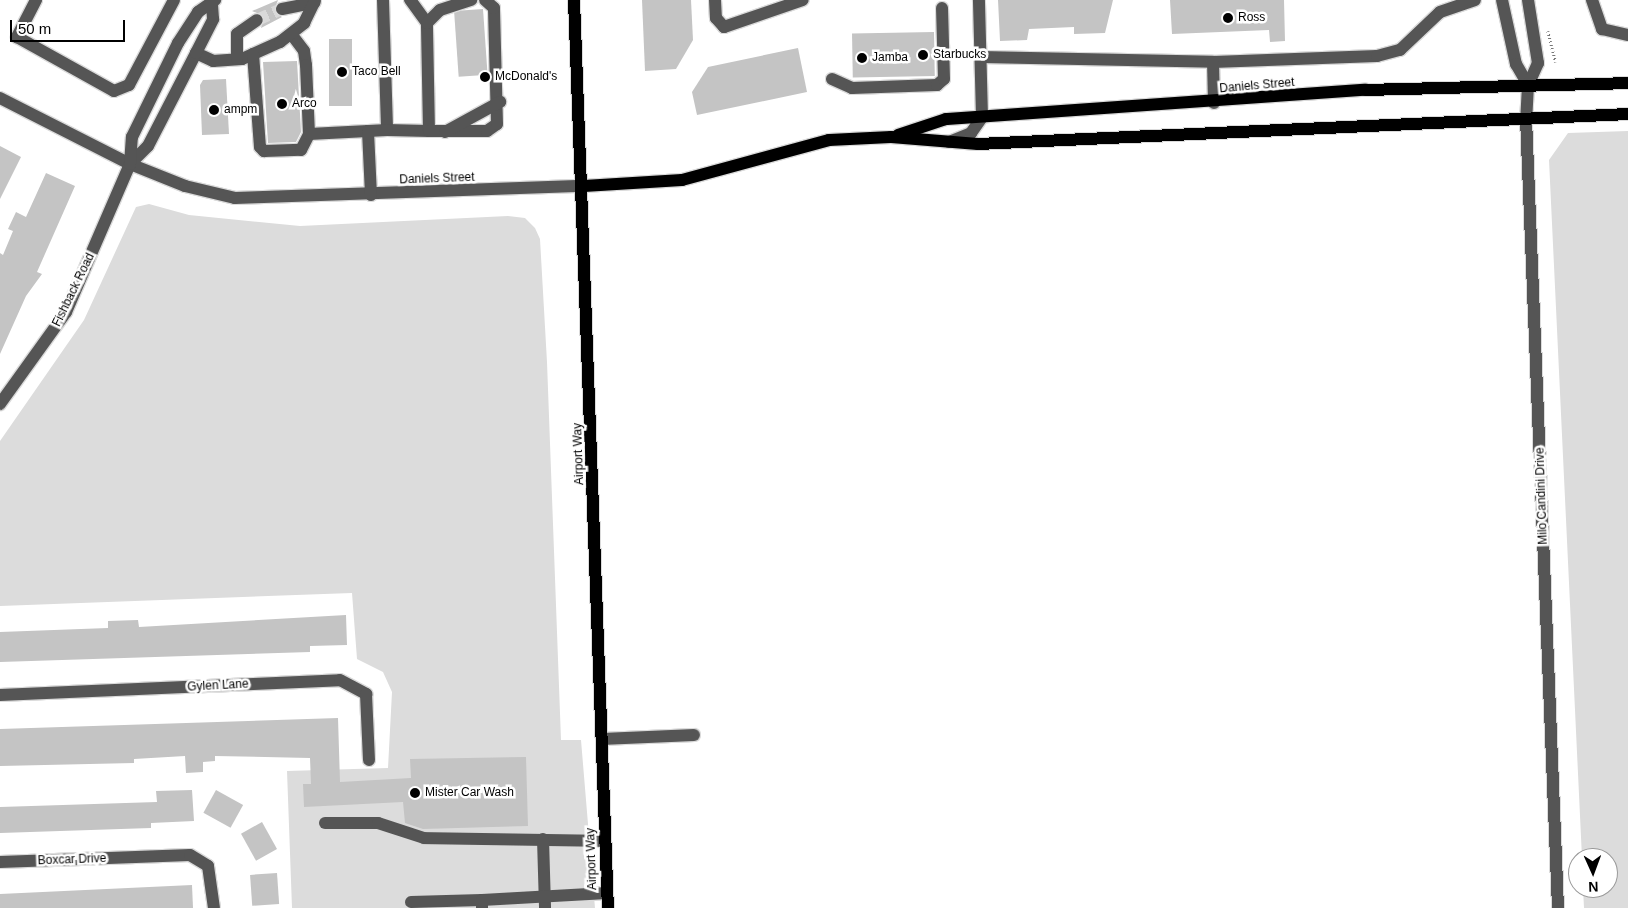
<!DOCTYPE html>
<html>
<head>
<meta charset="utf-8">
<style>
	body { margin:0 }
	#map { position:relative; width:1628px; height:908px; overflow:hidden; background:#fff; font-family:Arial,sans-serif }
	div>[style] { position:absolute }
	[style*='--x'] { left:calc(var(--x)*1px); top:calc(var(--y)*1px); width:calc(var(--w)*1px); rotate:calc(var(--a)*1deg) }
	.green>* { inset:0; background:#dcdcdc }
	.building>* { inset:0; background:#c4c4c4; transform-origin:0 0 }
	.minor-tunnel>* { height:12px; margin-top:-6px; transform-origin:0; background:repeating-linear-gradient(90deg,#d9d9d9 0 12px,transparent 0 18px) }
	.path>* { height:2.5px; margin-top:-1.25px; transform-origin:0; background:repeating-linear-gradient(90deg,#777 0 1px,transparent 0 3.5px) }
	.roads { filter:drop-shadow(1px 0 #dbdbdb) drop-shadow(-1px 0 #dbdbdb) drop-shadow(0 1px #dbdbdb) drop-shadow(0 -1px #dbdbdb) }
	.minor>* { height:12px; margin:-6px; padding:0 6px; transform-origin:6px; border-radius:6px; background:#555 }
	.major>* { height:12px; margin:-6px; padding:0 6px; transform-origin:6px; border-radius:6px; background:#000 }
	.dots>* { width:14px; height:14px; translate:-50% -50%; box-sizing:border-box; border:2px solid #fff; border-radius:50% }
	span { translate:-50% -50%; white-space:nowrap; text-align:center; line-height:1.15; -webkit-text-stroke:5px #fff; paint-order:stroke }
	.poi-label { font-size:12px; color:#000 }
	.left { translate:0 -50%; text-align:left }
	.street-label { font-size:12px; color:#000 }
	.north { position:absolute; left:1568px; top:848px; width:50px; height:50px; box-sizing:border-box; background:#fff; border:1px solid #999; border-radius:50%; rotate:178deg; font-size:14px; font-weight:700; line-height:20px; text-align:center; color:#000 }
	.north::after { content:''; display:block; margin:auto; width:18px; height:22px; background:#000; clip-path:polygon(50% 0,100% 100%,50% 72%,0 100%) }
	.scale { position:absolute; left:10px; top:20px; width:115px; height:22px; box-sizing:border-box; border:2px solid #000; border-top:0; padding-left:6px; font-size:15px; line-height:18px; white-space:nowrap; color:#000; -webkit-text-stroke:4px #fff; paint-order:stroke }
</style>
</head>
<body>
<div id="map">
	<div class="green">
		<div style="clip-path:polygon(1628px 131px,1628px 908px,1584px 908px,1583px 888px,1608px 888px,1608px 858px,1582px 858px,1549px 160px,1568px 133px)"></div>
		<div style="clip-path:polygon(149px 204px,189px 215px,300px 226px,508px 216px,525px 218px,535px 228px,540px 239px,547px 362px,561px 740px,581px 740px,595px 908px,292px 908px,287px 771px,388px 768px,392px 692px,383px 672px,357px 659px,352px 593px,0 606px,0 441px,84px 320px,136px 207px)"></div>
	</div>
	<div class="building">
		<div style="clip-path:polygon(278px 0,274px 11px,282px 17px,261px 28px,264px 16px,252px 11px)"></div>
		<div style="clip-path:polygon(642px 0,691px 0,693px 40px,676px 69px,645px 71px)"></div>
		<div style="clip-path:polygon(998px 0,1113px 0,1105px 33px,1074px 34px,1074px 27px,1029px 29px,1027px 40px,1000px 41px)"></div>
		<div style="clip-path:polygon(1170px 0,1284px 0,1285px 41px,1270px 42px,1269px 30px,1172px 34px)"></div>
		<div style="left:483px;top:9px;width:66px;height:29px;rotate:86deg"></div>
		<div style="left:934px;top:32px;width:44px;height:82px;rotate:89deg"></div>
		<div style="left:329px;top:39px;width:23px;height:67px"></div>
		<div style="clip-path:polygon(798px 48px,807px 92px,697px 115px,692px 92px,708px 67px)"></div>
		<div style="clip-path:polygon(297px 61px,301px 132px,296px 142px,268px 143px,263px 62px)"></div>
		<div style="clip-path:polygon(226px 79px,229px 134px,202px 135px,200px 85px,203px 80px)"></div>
		<div style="clip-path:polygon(0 146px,21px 157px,0 199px)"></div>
		<div style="clip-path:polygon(46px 173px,75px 186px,37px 272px,42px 274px,26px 296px,0 354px,0 253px,3px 255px,13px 231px,8px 229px,16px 212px,26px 217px)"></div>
		<div style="clip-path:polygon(346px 615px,347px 645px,310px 646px,310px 652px,0 662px,0 632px,108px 628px,108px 621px,138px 620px,139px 627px)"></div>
		<div style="clip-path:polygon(338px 718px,340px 782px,411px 778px,410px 759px,526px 757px,528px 826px,423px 829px,405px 823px,403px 802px,304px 807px,303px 784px,311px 784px,310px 758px,215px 756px,215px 761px,203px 762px,203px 772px,186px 773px,185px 756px,134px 759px,134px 763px,0 766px,0 729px)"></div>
		<div style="clip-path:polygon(192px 790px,194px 821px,151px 823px,151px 828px,0 833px,0 807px,157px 802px,156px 791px)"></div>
		<div style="left:216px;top:790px;width:31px;height:26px;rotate:29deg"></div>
		<div style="left:262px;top:822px;width:31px;height:24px;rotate:61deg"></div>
		<div style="left:277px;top:873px;width:31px;height:27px;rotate:86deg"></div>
		<div style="clip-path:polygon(192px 885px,193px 908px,0 908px,0 894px)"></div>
	</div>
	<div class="minor-tunnel">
		<div style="--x:257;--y:20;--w:27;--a:-24"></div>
	</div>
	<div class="path">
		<div style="--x:1548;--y:31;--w:32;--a:76"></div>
	</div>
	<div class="roads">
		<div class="minor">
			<div style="--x:36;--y:0;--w:42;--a:117.2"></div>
			<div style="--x:17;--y:37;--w:111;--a:29.1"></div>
			<div style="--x:114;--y:91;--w:16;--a:-22"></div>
			<div style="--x:129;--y:85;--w:96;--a:-62.1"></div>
			<div style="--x:383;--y:0;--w:130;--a:88.2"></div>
			<div style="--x:387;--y:130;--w:42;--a:1.4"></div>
			<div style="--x:429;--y:131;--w:108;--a:-91.1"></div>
			<div style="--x:427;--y:23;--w:29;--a:-126"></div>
			<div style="--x:715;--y:0;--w:18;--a:87"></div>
			<div style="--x:716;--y:18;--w:12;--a:48"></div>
			<div style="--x:724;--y:27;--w:83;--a:-18.9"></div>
			<div style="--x:1502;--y:0;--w:66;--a:77.7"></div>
			<div style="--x:1516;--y:64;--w:24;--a:60"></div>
			<div style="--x:1528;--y:0;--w:64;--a:81"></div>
			<div style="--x:1538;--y:63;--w:24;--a:114"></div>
			<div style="--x:1528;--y:85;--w:33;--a:93"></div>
			<div style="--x:1526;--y:118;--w:791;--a:87.68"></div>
			<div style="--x:1592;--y:0;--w:31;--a:71"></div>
			<div style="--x:1602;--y:29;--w:27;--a:13"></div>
			<div style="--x:282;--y:9;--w:33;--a:-11"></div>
			<div style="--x:427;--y:23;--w:18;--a:-45"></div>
			<div style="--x:440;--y:10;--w:33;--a:-18"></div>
			<div style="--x:292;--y:35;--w:20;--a:53"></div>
			<div style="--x:304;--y:51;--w:14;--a:82"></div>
			<div style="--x:306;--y:65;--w:69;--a:87.5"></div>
			<div style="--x:196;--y:53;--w:19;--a:25"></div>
			<div style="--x:213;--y:61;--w:29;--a:-4"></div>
			<div style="--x:242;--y:59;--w:42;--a:-24.1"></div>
			<div style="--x:280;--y:42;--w:31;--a:-38"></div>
			<div style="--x:304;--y:23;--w:25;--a:-64"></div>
			<div style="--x:253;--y:54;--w:93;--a:85.7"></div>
			<div style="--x:260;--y:147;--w:6;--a:45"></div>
			<div style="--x:264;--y:151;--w:37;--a:-2"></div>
			<div style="--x:301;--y:150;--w:18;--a:-63"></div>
			<div style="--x:309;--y:134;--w:59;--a:-2.9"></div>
			<div style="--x:981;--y:57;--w:232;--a:1.2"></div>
			<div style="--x:1213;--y:62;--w:164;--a:-2.1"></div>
			<div style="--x:1377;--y:56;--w:24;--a:-15"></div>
			<div style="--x:1400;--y:50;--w:55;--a:-43.5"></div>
			<div style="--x:1440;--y:12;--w:37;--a:-19"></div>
			<div style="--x:237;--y:59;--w:25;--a:-90"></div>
			<div style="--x:237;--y:34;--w:24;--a:-35"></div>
			<div style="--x:1213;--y:62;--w:41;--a:88.6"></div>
			<div style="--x:832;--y:79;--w:22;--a:24"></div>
			<div style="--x:852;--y:88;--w:85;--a:-2"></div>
			<div style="--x:937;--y:85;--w:9;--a:-41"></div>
			<div style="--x:944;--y:79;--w:71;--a:-91.6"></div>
			<div style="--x:0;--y:98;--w:146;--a:26.9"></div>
			<div style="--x:130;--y:164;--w:59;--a:21.8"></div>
			<div style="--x:185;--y:186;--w:51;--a:13.5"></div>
			<div style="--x:235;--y:198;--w:349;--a:-2"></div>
			<div style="--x:429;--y:131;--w:58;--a:0"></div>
			<div style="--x:487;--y:131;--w:12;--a:-35"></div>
			<div style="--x:497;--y:124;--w:116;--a:-91.5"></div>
			<div style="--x:494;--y:8;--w:12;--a:-138"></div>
			<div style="--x:445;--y:132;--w:63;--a:-28.6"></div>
			<div style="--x:949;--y:142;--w:24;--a:-22"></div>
			<div style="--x:971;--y:133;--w:19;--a:-55"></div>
			<div style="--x:982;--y:117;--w:117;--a:-91.5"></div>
			<div style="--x:130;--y:164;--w:25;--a:-45"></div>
			<div style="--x:148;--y:146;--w:105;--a:-62.7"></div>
			<div style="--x:196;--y:53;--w:38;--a:-63"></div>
			<div style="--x:213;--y:19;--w:16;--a:-94"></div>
			<div style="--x:371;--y:195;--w:64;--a:-92.7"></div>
			<div style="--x:368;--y:131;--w:19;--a:-3"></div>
			<div style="--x:0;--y:404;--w:113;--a:-54.3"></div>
			<div style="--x:66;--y:312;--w:161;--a:-66.6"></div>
			<div style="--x:130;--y:164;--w:27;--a:-86"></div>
			<div style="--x:132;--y:137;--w:105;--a:-63.9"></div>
			<div style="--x:178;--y:43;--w:37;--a:-57"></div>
			<div style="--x:198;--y:12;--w:21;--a:-35"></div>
			<div style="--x:0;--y:695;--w:340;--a:-2.5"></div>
			<div style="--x:340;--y:680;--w:30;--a:28"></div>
			<div style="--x:366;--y:694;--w:66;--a:87.4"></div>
			<div style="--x:602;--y:739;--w:92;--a:-2.5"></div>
			<div style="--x:325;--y:823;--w:53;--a:0"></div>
			<div style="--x:378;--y:823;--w:48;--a:18.1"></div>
			<div style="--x:424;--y:838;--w:181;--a:0.9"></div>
			<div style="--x:543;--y:839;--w:69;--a:88.3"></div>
			<div style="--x:0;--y:862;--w:190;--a:-2.1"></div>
			<div style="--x:190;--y:855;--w:21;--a:31"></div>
			<div style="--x:208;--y:866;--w:42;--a:81.9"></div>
			<div style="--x:411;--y:902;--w:71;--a:-1.6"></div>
			<div style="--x:482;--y:908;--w:8;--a:-90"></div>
			<div style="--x:482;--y:900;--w:125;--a:-3.2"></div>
		</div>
		<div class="major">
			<div style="--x:574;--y:0;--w:909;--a:87.86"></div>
			<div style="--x:898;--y:135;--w:51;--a:-18.4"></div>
			<div style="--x:946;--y:119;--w:420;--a:-4"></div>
			<div style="--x:1365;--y:90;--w:263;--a:-1.5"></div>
			<div style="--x:584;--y:186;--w:98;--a:-3.5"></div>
			<div style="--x:682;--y:180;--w:152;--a:-15.2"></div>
			<div style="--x:829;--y:140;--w:62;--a:-2.8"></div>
			<div style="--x:891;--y:137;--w:87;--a:4.6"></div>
			<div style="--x:978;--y:144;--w:651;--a:-2.64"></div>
		</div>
	</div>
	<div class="dots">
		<div style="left:1228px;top:18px;background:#000"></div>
		<div style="left:923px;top:55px;background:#000"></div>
		<div style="left:862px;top:58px;background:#000"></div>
		<div style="left:342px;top:72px;background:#000"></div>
		<div style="left:485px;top:77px;background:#000"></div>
		<div style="left:282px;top:104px;background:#000"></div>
		<div style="left:214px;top:110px;background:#000"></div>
		<div style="left:415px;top:793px;background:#000"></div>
	</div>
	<div class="poi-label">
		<span class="left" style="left:1238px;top:18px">Ross</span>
		<span class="left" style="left:933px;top:55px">Starbucks</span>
		<span class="left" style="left:872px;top:58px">Jamba</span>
		<span class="left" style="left:352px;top:72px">Taco Bell</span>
		<span class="left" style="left:495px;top:77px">McDonald's</span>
		<span class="left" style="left:292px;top:104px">Arco</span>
		<span class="left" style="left:224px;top:110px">ampm</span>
		<span class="left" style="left:425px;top:793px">Mister Car Wash</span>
	</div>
	<div class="street-label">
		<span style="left:1257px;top:86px;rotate:-5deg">Daniels Street</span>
		<span style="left:437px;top:179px;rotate:-2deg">Daniels Street</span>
		<span style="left:74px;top:290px;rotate:-64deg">Fishback Road</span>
		<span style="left:579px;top:454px;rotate:-92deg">Airport Way</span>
		<span style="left:1542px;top:496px;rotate:-92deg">Milo Candini Drive</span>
		<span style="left:218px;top:686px;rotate:-3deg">Gylen Lane</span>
		<span style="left:592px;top:859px;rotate:-92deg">Airport Way</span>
		<span style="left:72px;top:860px;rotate:-2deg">Boxcar Drive</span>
	</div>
	<div class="north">N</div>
	<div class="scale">50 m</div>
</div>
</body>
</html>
